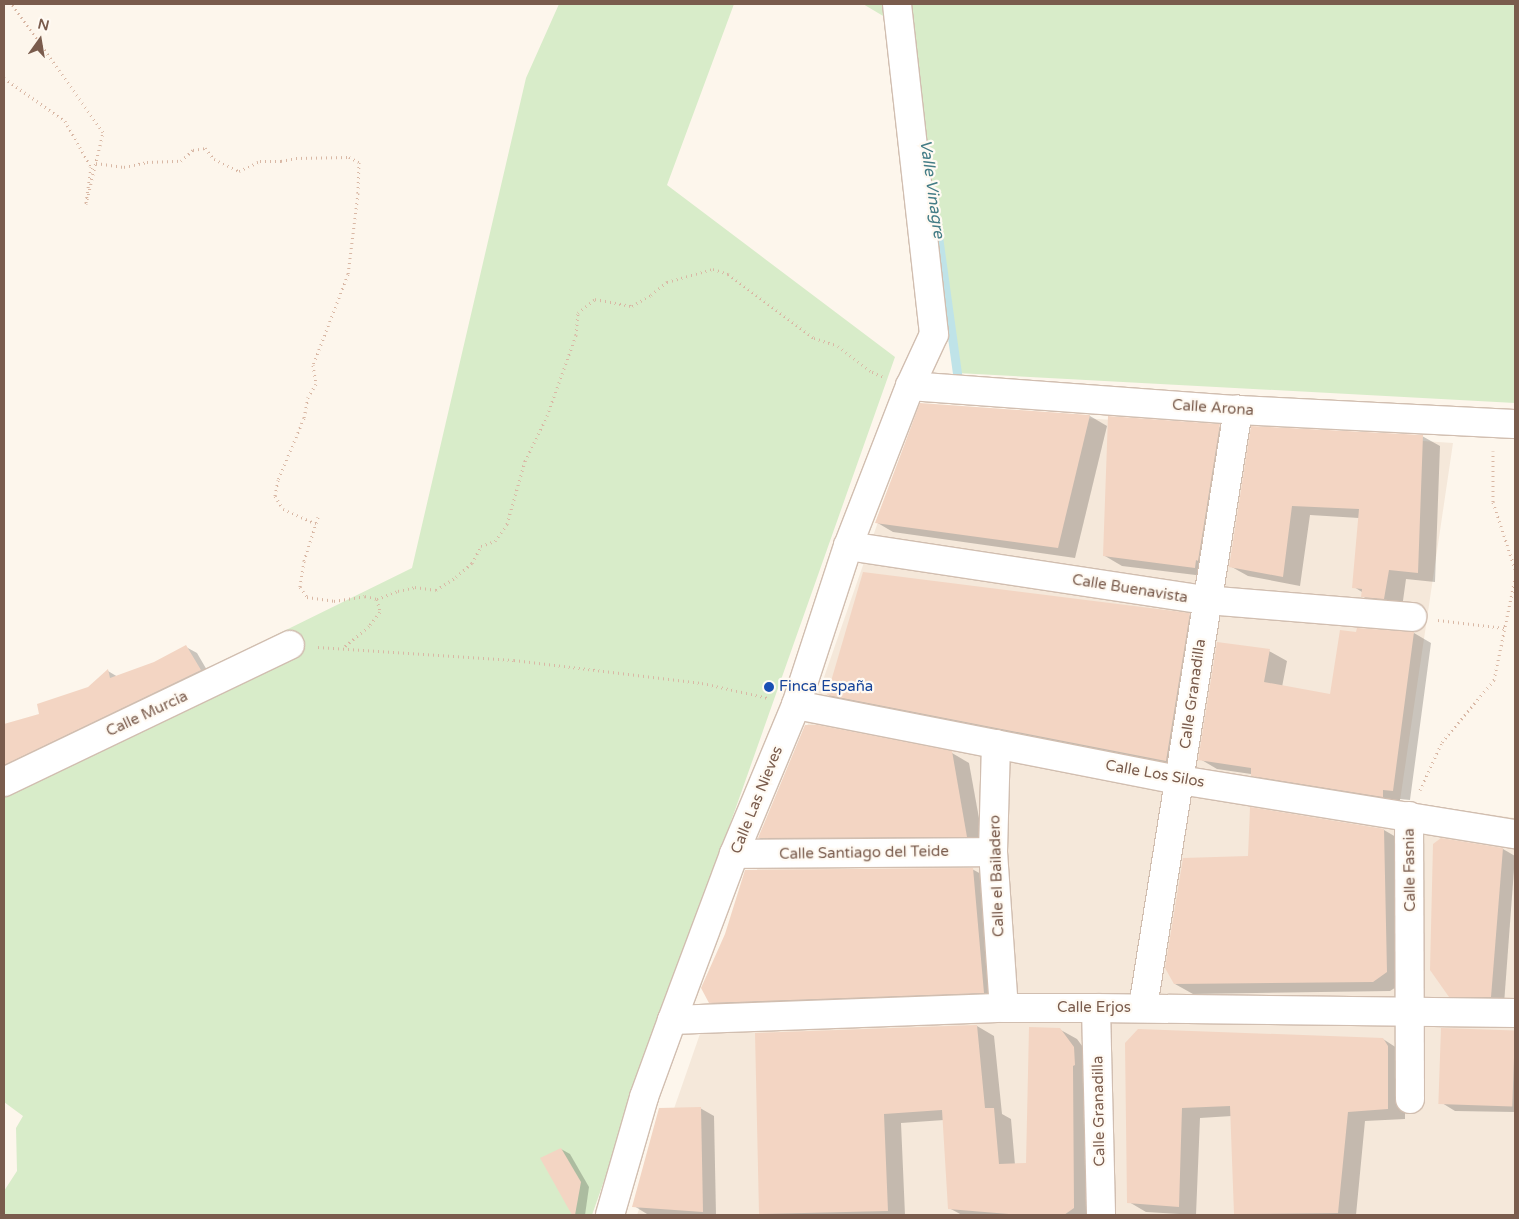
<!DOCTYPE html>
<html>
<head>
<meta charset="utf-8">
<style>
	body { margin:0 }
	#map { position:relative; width:1519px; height:1219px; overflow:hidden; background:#fdf6ec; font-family:"Varela Round",sans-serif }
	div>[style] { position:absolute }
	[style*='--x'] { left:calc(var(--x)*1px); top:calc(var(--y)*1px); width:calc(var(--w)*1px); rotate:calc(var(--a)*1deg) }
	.residential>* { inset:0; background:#f5e8da }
	.green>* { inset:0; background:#d8ecc9 }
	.shadow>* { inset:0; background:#0003 }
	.stream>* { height:9px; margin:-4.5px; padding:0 4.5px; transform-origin:4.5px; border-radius:4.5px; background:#bfe3e8 }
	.building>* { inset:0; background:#f3d5c3; transform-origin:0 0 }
	.path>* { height:3px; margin-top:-1.5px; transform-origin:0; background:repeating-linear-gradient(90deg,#d9b8a5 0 1px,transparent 0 5px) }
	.roads { filter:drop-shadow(1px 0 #d1beb0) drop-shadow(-1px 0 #d1beb0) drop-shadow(0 1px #d1beb0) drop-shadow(0 -1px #d1beb0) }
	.minor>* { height:28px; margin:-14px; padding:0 14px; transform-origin:14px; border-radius:14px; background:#fff }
	.dots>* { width:14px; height:14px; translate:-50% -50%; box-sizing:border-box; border:2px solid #fffaf3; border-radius:50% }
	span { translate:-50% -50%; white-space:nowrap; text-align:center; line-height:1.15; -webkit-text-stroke:4.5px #fffaf3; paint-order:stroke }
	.street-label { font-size:15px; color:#7a5c4d }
	.transit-label { font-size:15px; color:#164399 }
	.left { translate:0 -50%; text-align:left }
	.water-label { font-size:16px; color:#437c86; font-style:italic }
	.frame { position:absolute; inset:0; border:5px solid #7a5c4d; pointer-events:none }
	.north { position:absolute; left:15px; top:15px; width:50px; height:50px; -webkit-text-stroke:4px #fffaf3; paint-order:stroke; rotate:13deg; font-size:14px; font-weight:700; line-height:20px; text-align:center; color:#7a5c4d }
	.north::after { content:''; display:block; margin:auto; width:18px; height:22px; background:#7a5c4d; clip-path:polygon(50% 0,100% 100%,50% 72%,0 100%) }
</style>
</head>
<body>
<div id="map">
	<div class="residential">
		<div style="clip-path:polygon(918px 407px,1453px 443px,1400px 801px,1515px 818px,1515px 1215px,637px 1215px)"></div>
	</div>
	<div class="green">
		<div style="clip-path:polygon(559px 4px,734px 4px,667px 185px,895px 357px,592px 1215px,4px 1215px,4px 1191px,17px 1171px,16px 1128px,23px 1116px,4px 1102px,4px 769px,412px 568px,526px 78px)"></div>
		<div style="clip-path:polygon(863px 4px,1515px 4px,1515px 403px,957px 373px,910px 32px)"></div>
	</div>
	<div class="shadow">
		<div style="clip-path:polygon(921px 404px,1090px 416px,1107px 426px,1075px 558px,893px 532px,876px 522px)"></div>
		<div style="clip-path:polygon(1220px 426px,1237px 436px,1212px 577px,1122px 566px,1105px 556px)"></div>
		<div style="clip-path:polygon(1252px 428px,1422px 436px,1440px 446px,1435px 582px,1406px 579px,1402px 608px,1379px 606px,1362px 596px,1362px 592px,1354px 587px,1359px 518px,1310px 515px,1300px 586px,1248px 576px,1230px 566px)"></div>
		<div style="clip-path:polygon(1189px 615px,1207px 625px,1184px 770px,846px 704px,828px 695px)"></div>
		<div style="clip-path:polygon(1414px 633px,1431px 643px,1410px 800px,1400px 799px,1400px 806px,1270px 785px,1251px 774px,1217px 769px,1200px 759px,1269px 651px,1287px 661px,1282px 687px,1331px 695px)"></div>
		<div style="clip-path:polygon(186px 647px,197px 653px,211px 677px,4px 778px,4px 726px,41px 715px,88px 688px,108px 671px,118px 677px,154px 663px)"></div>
		<div style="clip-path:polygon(952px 753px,969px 763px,984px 846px,776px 848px,759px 838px)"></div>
		<div style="clip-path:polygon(1384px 830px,1401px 840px,1404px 982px,1390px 991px,1193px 994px,1175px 984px,1249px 857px)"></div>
		<div style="clip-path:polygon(1442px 839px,1503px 849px,1515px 856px,1504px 1004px,1464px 1004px,1450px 996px)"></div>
		<div style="clip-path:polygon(972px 869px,990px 879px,1001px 1002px,728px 1012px,710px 1002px)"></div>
		<div style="clip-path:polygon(977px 1026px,994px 1036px,1002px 1114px,1011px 1119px,1015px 1165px,1028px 1165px,1059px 1029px,1077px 1039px,1091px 1058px,1091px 1215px,962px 1215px,949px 1208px,944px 1120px,901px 1123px,905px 1215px,760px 1215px,756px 1034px)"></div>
		<div style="clip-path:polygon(1442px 1029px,1515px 1032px,1515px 1112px,1455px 1111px,1442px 1103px)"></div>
		<div style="clip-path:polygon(1139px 1031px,1383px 1039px,1400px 1050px,1405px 1057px,1405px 1119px,1365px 1121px,1356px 1215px,1235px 1214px,1232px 1116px,1200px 1118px,1196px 1215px,1146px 1212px,1129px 1202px)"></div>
		<div style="clip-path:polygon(700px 1108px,714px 1116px,716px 1215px,647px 1214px,634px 1206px)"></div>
		<div style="clip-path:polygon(561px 1149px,570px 1154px,589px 1187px,585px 1215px,573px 1215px,542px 1159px)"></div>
	</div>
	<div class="stream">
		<div style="--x:932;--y:193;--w:182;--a:82.1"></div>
	</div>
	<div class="building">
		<div style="clip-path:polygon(920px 403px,1090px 415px,1058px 548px,875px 523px)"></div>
		<div style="clip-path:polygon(1108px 416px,1220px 424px,1198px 561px,1196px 560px,1195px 568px,1103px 556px)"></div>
		<div style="clip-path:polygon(1251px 426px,1423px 435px,1418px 573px,1389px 570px,1384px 599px,1361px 597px,1362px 589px,1352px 588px,1359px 509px,1292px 506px,1283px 577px,1229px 567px)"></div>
		<div style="clip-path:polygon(863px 572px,1190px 613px,1166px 761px,827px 695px)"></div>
		<div style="clip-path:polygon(1357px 628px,1414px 632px,1393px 791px,1383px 790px,1383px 797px,1251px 776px,1251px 768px,1198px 760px,1217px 642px,1270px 649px,1264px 682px,1330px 694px,1340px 630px,1356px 632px)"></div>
		<div style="clip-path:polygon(186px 645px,201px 670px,4px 765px,4px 724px,39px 714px,37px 704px,88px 687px,108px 669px,110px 678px,154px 662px)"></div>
		<div style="clip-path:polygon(805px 725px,818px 725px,952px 751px,967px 837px,758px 838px)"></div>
		<div style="clip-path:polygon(1250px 807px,1384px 829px,1387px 972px,1373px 982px,1174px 984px,1165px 968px,1183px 858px,1248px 856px)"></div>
		<div style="clip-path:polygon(1441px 838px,1503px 848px,1491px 997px,1449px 997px,1430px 970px,1433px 844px)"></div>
		<div style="clip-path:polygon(973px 868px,984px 993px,709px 1003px,701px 988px,725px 934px,745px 870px)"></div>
		<div style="clip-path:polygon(977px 1025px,985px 1108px,994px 1108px,999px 1164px,1026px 1163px,1029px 1027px,1060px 1028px,1074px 1047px,1075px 1065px,1073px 1066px,1074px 1208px,1064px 1215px,1021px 1215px,948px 1209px,942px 1110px,884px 1114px,888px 1211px,759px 1214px,755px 1033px)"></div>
		<div style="left:1441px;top:1028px;width:74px;height:76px;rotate:2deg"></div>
		<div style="clip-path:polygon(1138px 1029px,1383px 1038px,1388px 1046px,1388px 1109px,1348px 1112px,1338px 1213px,1234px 1214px,1230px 1106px,1182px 1108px,1179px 1207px,1127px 1203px,1125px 1043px)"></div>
		<div style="clip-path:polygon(701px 1107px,703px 1212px,632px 1207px,659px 1108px)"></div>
		<div style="clip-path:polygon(561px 1148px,581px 1182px,575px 1215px,572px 1215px,540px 1158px)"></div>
	</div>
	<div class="path">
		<div style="--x:4;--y:78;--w:75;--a:35.2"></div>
		<div style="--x:65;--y:121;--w:53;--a:60.5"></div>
		<div style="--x:91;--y:167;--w:37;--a:98"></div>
		<div style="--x:86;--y:204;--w:74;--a:-76.7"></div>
		<div style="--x:103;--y:132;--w:157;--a:-125.4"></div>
		<div style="--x:96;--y:163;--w:28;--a:8"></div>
		<div style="--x:124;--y:167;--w:24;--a:-12"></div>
		<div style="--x:147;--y:162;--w:34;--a:-2"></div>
		<div style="--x:181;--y:161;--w:16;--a:-43"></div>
		<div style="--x:193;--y:150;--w:12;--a:-9"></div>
		<div style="--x:205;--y:148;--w:14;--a:51"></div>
		<div style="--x:214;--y:159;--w:28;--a:26"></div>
		<div style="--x:239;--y:171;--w:23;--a:-25"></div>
		<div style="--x:260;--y:161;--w:21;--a:0"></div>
		<div style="--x:281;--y:161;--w:15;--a:-11"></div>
		<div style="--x:296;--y:158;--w:53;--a:-1.1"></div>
		<div style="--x:349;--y:157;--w:11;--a:27"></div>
		<div style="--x:359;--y:162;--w:31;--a:92"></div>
		<div style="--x:358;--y:193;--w:82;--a:97"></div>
		<div style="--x:348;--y:274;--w:97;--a:111"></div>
		<div style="--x:313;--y:365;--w:19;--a:81"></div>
		<div style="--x:316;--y:384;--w:15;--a:122"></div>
		<div style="--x:308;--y:397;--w:21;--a:101"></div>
		<div style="--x:304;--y:418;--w:67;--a:112.8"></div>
		<div style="--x:278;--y:480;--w:16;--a:101"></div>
		<div style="--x:275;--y:496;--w:15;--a:58"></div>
		<div style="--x:283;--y:509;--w:36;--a:24"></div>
		<div style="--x:1493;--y:451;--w:51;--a:90"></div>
		<div style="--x:1493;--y:502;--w:71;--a:71.8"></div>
		<div style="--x:318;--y:517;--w:46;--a:107.7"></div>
		<div style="--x:304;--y:561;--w:26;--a:99"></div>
		<div style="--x:300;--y:587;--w:12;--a:55"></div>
		<div style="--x:307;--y:597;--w:27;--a:8"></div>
		<div style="--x:334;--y:601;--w:31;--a:-9"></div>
		<div style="--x:365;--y:596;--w:12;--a:14"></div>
		<div style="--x:377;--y:599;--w:13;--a:77"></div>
		<div style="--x:380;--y:612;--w:18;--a:128"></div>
		<div style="--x:369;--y:626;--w:34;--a:140"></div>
		<div style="--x:377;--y:599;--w:22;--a:-21"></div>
		<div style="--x:398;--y:591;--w:17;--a:-13"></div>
		<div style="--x:415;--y:587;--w:21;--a:8"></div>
		<div style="--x:436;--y:590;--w:24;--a:-33"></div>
		<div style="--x:456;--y:577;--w:21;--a:-41"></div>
		<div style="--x:472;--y:563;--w:19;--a:-62"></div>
		<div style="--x:481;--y:546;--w:15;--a:-20"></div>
		<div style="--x:495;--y:541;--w:21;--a:-55"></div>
		<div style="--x:507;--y:524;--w:66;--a:-74.1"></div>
		<div style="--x:525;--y:461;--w:50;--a:-63.9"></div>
		<div style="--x:547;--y:416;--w:86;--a:-70.3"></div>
		<div style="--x:576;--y:335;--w:22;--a:-85"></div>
		<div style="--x:578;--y:313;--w:22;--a:-39"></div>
		<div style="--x:595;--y:299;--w:38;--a:11"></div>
		<div style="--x:632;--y:306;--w:22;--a:-30"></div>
		<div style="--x:651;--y:295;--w:21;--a:-39"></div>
		<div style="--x:667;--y:282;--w:48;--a:-15.8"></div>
		<div style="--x:713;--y:269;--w:16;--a:18"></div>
		<div style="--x:728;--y:274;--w:107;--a:36.7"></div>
		<div style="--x:814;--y:338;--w:25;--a:18"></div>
		<div style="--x:838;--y:346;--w:43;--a:37.4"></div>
		<div style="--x:872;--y:372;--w:13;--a:23"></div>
		<div style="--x:1438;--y:620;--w:67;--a:6.8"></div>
		<div style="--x:318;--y:647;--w:196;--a:3.8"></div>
		<div style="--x:514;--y:660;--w:189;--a:7"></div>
		<div style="--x:702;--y:683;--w:68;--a:12.8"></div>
		<div style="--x:1420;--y:790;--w:53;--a:-65.4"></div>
		<div style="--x:1442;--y:742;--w:81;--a:-50"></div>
		<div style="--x:1494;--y:680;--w:103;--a:-78.3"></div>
	</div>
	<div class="roads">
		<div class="minor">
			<div style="--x:910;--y:386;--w:329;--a:4.2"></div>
			<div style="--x:1238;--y:410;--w:277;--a:2.9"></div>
			<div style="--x:848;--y:546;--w:362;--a:8.6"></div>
			<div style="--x:1206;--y:600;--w:207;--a:4.7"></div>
			<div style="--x:796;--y:705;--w:391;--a:11.1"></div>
			<div style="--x:1180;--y:780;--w:339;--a:9.2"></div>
			<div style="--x:996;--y:744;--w:108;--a:91.6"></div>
			<div style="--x:993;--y:852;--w:156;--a:86"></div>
			<div style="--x:4;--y:782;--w:317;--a:-25.6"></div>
			<div style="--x:1409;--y:816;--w:283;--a:89.8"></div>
			<div style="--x:734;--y:854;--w:259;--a:-0.4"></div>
			<div style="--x:1143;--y:1007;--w:605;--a:-80.96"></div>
			<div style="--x:1096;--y:1008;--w:207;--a:88.6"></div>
			<div style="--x:672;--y:1020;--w:332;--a:-2.1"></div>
			<div style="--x:1004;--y:1008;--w:92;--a:0"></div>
			<div style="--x:1096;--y:1008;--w:419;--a:0.7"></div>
			<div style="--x:610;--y:1215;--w:123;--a:-73.9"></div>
			<div style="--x:644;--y:1097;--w:82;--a:-70"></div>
			<div style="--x:672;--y:1020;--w:177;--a:-69.5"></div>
			<div style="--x:734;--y:854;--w:161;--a:-67.4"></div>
			<div style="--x:796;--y:705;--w:167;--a:-71.9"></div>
			<div style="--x:848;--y:546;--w:172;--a:-68.8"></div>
			<div style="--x:910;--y:386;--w:57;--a:-65.2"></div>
			<div style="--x:934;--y:334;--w:332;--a:-96.4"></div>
		</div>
	</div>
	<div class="dots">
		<div style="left:769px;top:687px;background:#1a4fb4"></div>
	</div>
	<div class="street-label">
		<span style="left:1213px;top:408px;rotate:4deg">Calle Arona</span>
		<span style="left:1130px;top:589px;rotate:9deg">Calle Buenavista</span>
		<span style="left:1193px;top:694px;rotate:-82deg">Calle Granadilla</span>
		<span style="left:147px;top:714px;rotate:-25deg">Calle Murcia</span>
		<span style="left:1155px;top:774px;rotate:10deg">Calle Los Silos</span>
		<span style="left:757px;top:800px;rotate:-68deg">Calle Las Nieves</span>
		<span style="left:864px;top:853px;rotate:-1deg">Calle Santiago del Teide</span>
		<span style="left:1410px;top:870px;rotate:-91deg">Calle Fasnia</span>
		<span style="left:997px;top:876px;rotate:-92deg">Calle el Bailadero</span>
		<span style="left:1094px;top:1008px">Calle Erjos</span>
		<span style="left:1099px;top:1111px;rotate:-91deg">Calle Granadilla</span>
	</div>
	<div class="transit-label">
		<span class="left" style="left:779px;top:687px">Finca España</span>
	</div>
	<div class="water-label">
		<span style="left:932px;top:189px;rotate:82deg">Valle Vinagre</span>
	</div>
	<div class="frame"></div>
	<div class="north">N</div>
</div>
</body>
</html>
